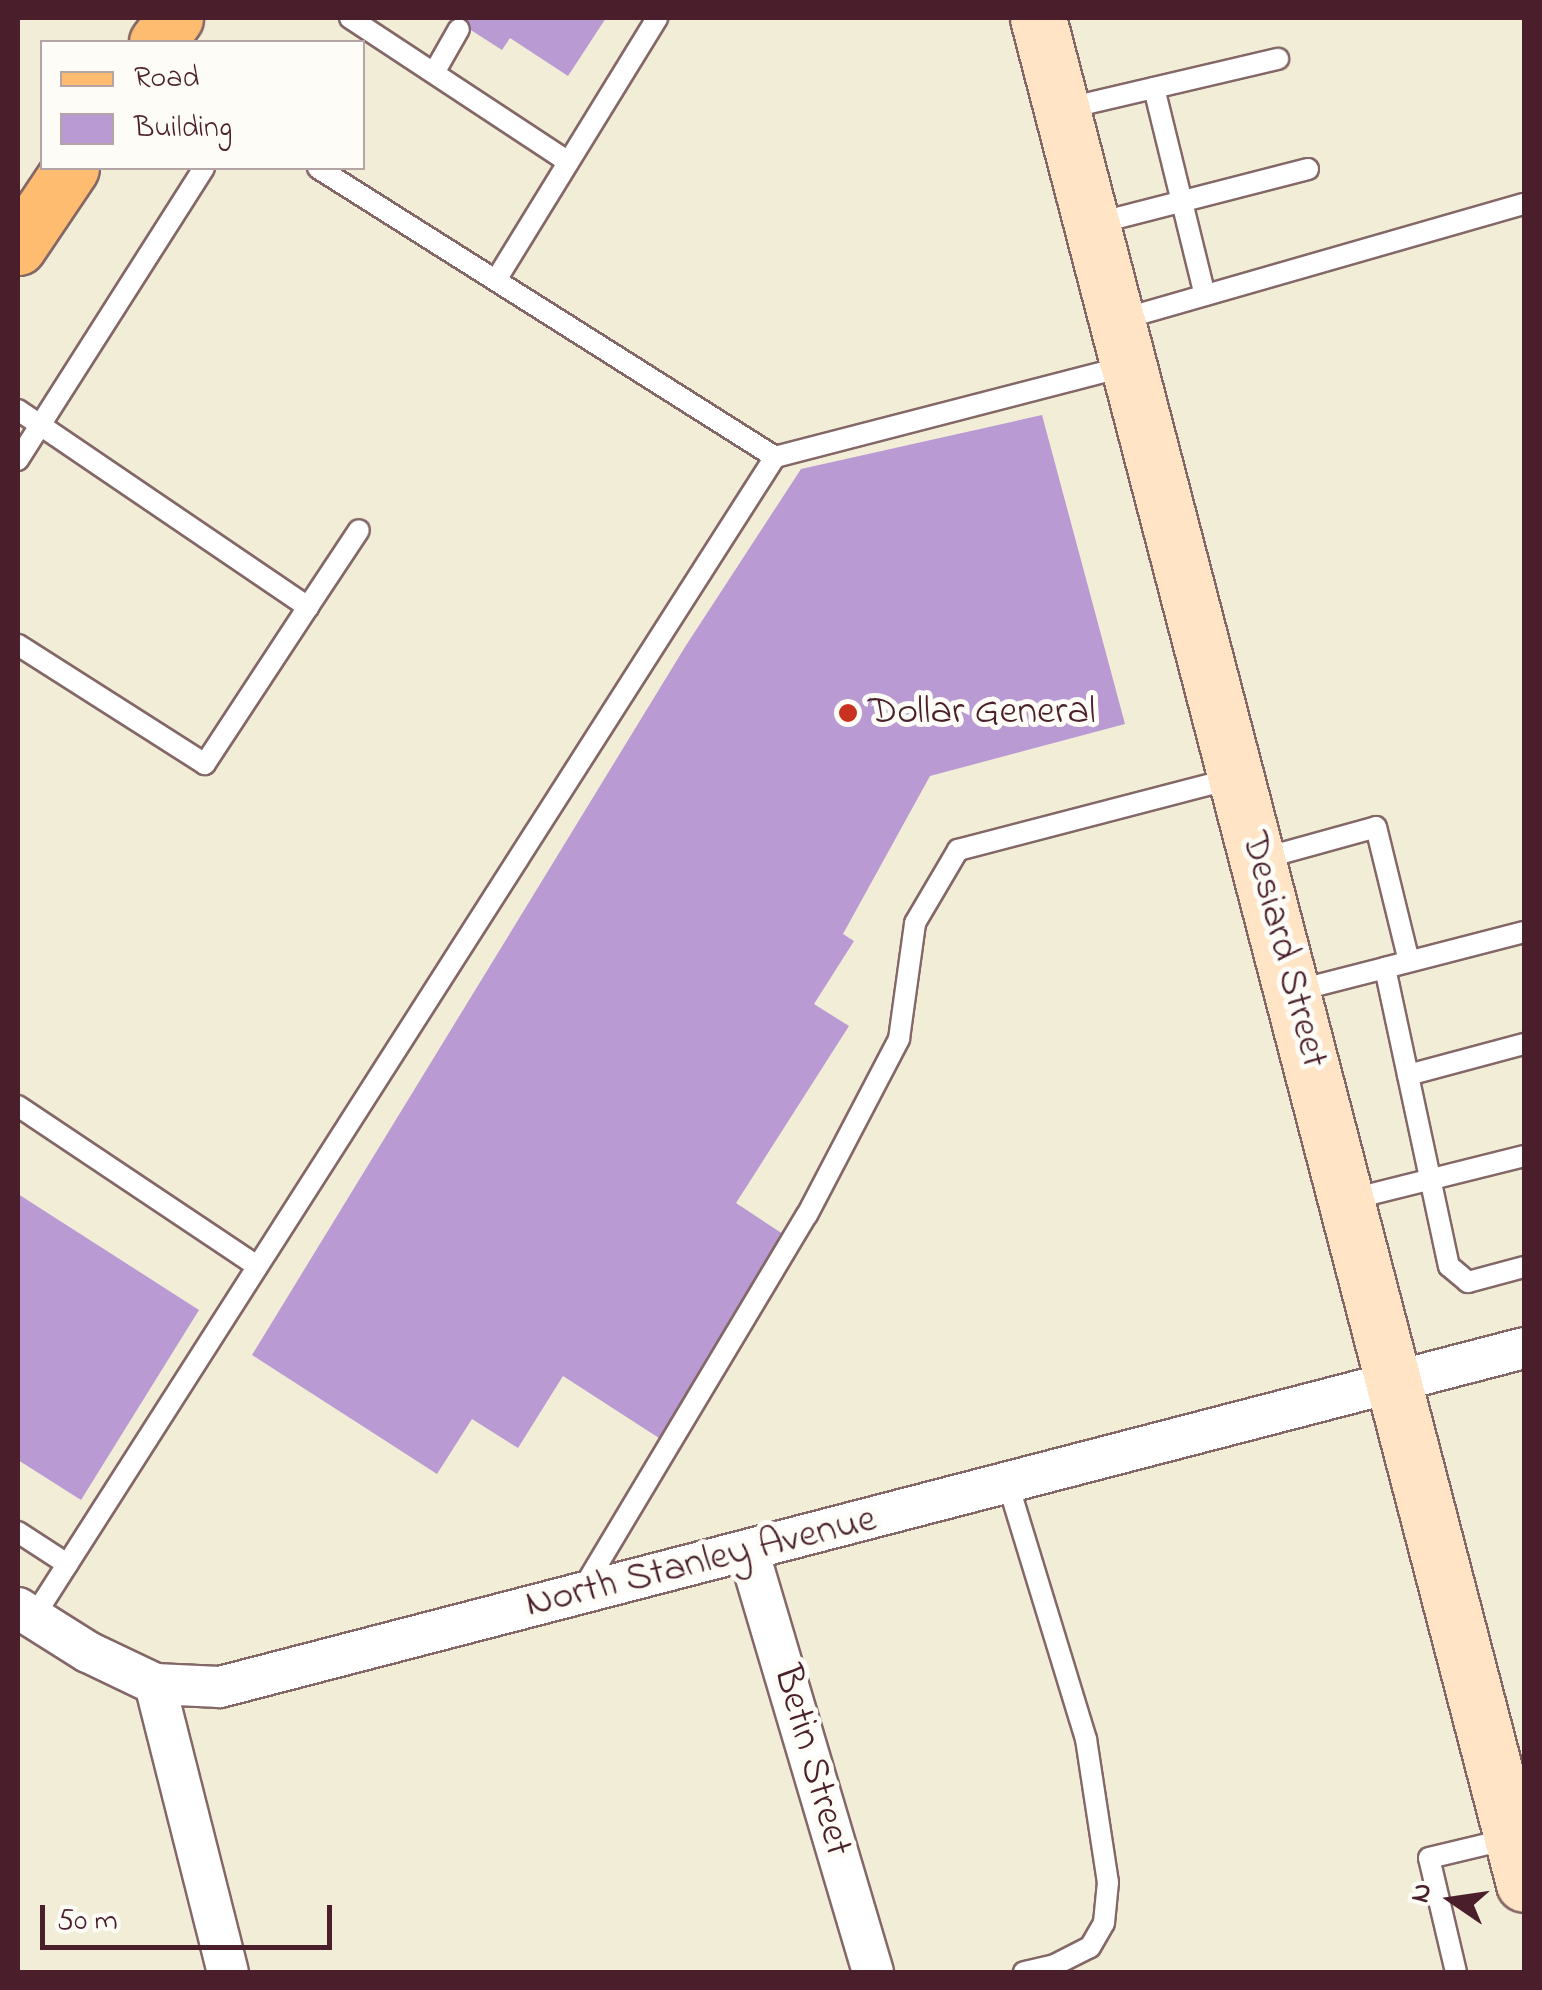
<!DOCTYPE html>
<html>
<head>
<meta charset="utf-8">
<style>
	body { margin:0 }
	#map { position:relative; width:1542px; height:1990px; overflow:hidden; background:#f1edd7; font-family:"Indie Flower",sans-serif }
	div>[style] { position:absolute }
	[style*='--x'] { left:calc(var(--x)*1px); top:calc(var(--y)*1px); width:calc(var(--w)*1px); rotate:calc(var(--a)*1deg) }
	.building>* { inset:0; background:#ba9ad3 }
	.roads { filter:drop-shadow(2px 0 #846767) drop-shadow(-2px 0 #846767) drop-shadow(0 2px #846767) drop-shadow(0 -2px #846767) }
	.lane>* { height:20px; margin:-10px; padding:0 10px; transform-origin:10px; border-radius:10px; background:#fff }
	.street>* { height:40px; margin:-20px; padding:0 20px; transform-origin:20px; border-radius:20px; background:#fff }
	.secondary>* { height:55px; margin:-27.5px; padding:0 27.5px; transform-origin:27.5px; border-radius:27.5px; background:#ffe4c6 }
	.primary>* { height:55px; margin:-27.5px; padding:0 27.5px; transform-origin:27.5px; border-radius:27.5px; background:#febc70 }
	.dots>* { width:28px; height:28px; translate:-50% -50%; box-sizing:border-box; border:5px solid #fdfcf7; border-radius:50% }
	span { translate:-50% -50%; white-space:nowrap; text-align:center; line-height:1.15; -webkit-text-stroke:10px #fdfcf7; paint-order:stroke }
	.poi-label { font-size:40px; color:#4a1f2b }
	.left { translate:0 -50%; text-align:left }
	.street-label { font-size:40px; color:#4a1f2b }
	.frame { position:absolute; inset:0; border:20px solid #4a1f2b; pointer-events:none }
	.legend { position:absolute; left:40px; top:40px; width:325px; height:130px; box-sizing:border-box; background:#fdfcf7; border:2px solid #b5a4a5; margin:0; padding:12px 18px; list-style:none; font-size:30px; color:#4a1f2b }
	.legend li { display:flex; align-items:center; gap:20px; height:50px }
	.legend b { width:50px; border:2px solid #b5a4a5 }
	.north { position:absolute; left:1402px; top:1850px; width:100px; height:100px; -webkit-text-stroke:8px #fdfcf7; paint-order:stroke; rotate:283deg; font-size:28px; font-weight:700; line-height:40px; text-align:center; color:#4a1f2b }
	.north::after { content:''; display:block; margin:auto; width:35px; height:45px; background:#4a1f2b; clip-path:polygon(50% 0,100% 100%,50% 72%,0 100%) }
	.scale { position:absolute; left:40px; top:1905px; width:292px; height:45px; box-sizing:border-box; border:5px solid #4a1f2b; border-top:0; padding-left:12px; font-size:30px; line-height:35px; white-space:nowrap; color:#4a1f2b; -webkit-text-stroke:8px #fdfcf7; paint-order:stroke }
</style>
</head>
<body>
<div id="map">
	<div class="building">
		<div style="clip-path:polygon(452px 18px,606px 18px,568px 76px,510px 38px,502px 50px)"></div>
		<div style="clip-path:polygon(1042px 415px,1125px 724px,930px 776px,843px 934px,854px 941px,814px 1004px,849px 1026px,736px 1203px,789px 1238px,659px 1438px,563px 1376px,518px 1448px,472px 1419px,437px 1474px,252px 1355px,685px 647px,801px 469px)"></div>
		<div style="clip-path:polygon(18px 1194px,199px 1310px,81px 1500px,18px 1460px)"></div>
	</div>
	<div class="roads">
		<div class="lane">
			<div style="--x:350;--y:18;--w:261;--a:33.4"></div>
			<div style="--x:435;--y:71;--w:48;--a:-60.3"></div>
			<div style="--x:1154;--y:88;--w:213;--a:76.2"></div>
			<div style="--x:1064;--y:109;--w:220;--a:-13.2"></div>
			<div style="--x:318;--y:168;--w:541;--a:32.31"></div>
			<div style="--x:1094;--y:224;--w:221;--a:-14.4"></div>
			<div style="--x:496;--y:280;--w:308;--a:-58.4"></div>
			<div style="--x:1119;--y:320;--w:421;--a:-16"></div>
			<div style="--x:18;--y:410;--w:351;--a:34.2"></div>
			<div style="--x:308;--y:607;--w:188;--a:123.3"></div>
			<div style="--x:205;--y:764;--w:222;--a:-147.5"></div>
			<div style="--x:18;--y:460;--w:346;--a:-57.5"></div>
			<div style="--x:308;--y:607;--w:92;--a:-56.5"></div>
			<div style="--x:1261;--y:859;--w:119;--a:-15.5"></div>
			<div style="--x:1376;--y:827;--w:138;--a:76.2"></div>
			<div style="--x:1524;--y:932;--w:144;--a:165.5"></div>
			<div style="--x:1385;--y:968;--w:305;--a:77.9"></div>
			<div style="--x:1449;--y:1266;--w:25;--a:40"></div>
			<div style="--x:1468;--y:1282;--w:58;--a:-15"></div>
			<div style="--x:1295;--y:991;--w:93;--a:-14.3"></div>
			<div style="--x:1408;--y:1075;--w:120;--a:-15"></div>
			<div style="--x:18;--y:1106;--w:288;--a:33.8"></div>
			<div style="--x:1348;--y:1200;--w:181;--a:-14"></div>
			<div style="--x:1008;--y:1484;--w:267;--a:73"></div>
			<div style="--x:1086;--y:1739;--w:145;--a:81.3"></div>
			<div style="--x:1108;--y:1882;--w:41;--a:95.6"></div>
			<div style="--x:1104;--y:1923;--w:28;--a:120"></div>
			<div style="--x:1090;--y:1947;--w:39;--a:153"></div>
			<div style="--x:1055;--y:1965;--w:32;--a:167"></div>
			<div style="--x:18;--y:1532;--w:59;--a:33.1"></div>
			<div style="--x:581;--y:1592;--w:440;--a:-59.1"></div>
			<div style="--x:807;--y:1215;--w:199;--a:-62.4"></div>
			<div style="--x:899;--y:1039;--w:117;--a:-82.1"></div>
			<div style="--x:915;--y:923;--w:85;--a:-59.5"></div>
			<div style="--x:958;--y:850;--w:286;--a:-14.6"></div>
			<div style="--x:33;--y:1618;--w:1378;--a:-57.42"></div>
			<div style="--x:775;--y:457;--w:365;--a:-14.5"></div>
			<div style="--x:1456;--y:1972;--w:117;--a:-103.3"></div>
			<div style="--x:1429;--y:1858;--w:85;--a:-13.5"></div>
		</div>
		<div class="street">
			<div style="--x:748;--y:1550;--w:440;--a:73.5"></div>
			<div style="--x:18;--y:1608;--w:83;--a:32.2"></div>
			<div style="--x:88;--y:1652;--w:74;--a:25.5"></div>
			<div style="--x:155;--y:1684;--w:65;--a:2.6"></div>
			<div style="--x:220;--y:1687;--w:1347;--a:-14.57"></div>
			<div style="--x:155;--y:1684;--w:297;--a:75.8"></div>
		</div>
		<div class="secondary">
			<div style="--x:1038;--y:18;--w:1928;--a:75.4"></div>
		</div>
		<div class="primary">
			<div style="--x:157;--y:42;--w:30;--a:-53"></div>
			<div style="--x:18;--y:247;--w:95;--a:-56.1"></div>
		</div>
	</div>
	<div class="dots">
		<div style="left:848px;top:713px;background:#c8321e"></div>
	</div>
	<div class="poi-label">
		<span class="left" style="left:868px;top:713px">Dollar General</span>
	</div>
	<div class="street-label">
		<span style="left:1283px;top:950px;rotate:75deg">Desiard Street</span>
		<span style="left:701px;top:1563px;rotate:-14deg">North Stanley Avenue</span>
		<span style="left:811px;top:1761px;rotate:74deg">Betin Street</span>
	</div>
	<div class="frame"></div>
	<ul class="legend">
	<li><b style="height:12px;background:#febc70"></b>Road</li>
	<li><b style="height:28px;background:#ba9ad3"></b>Building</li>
	</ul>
	<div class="north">N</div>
	<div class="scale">50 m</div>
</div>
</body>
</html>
